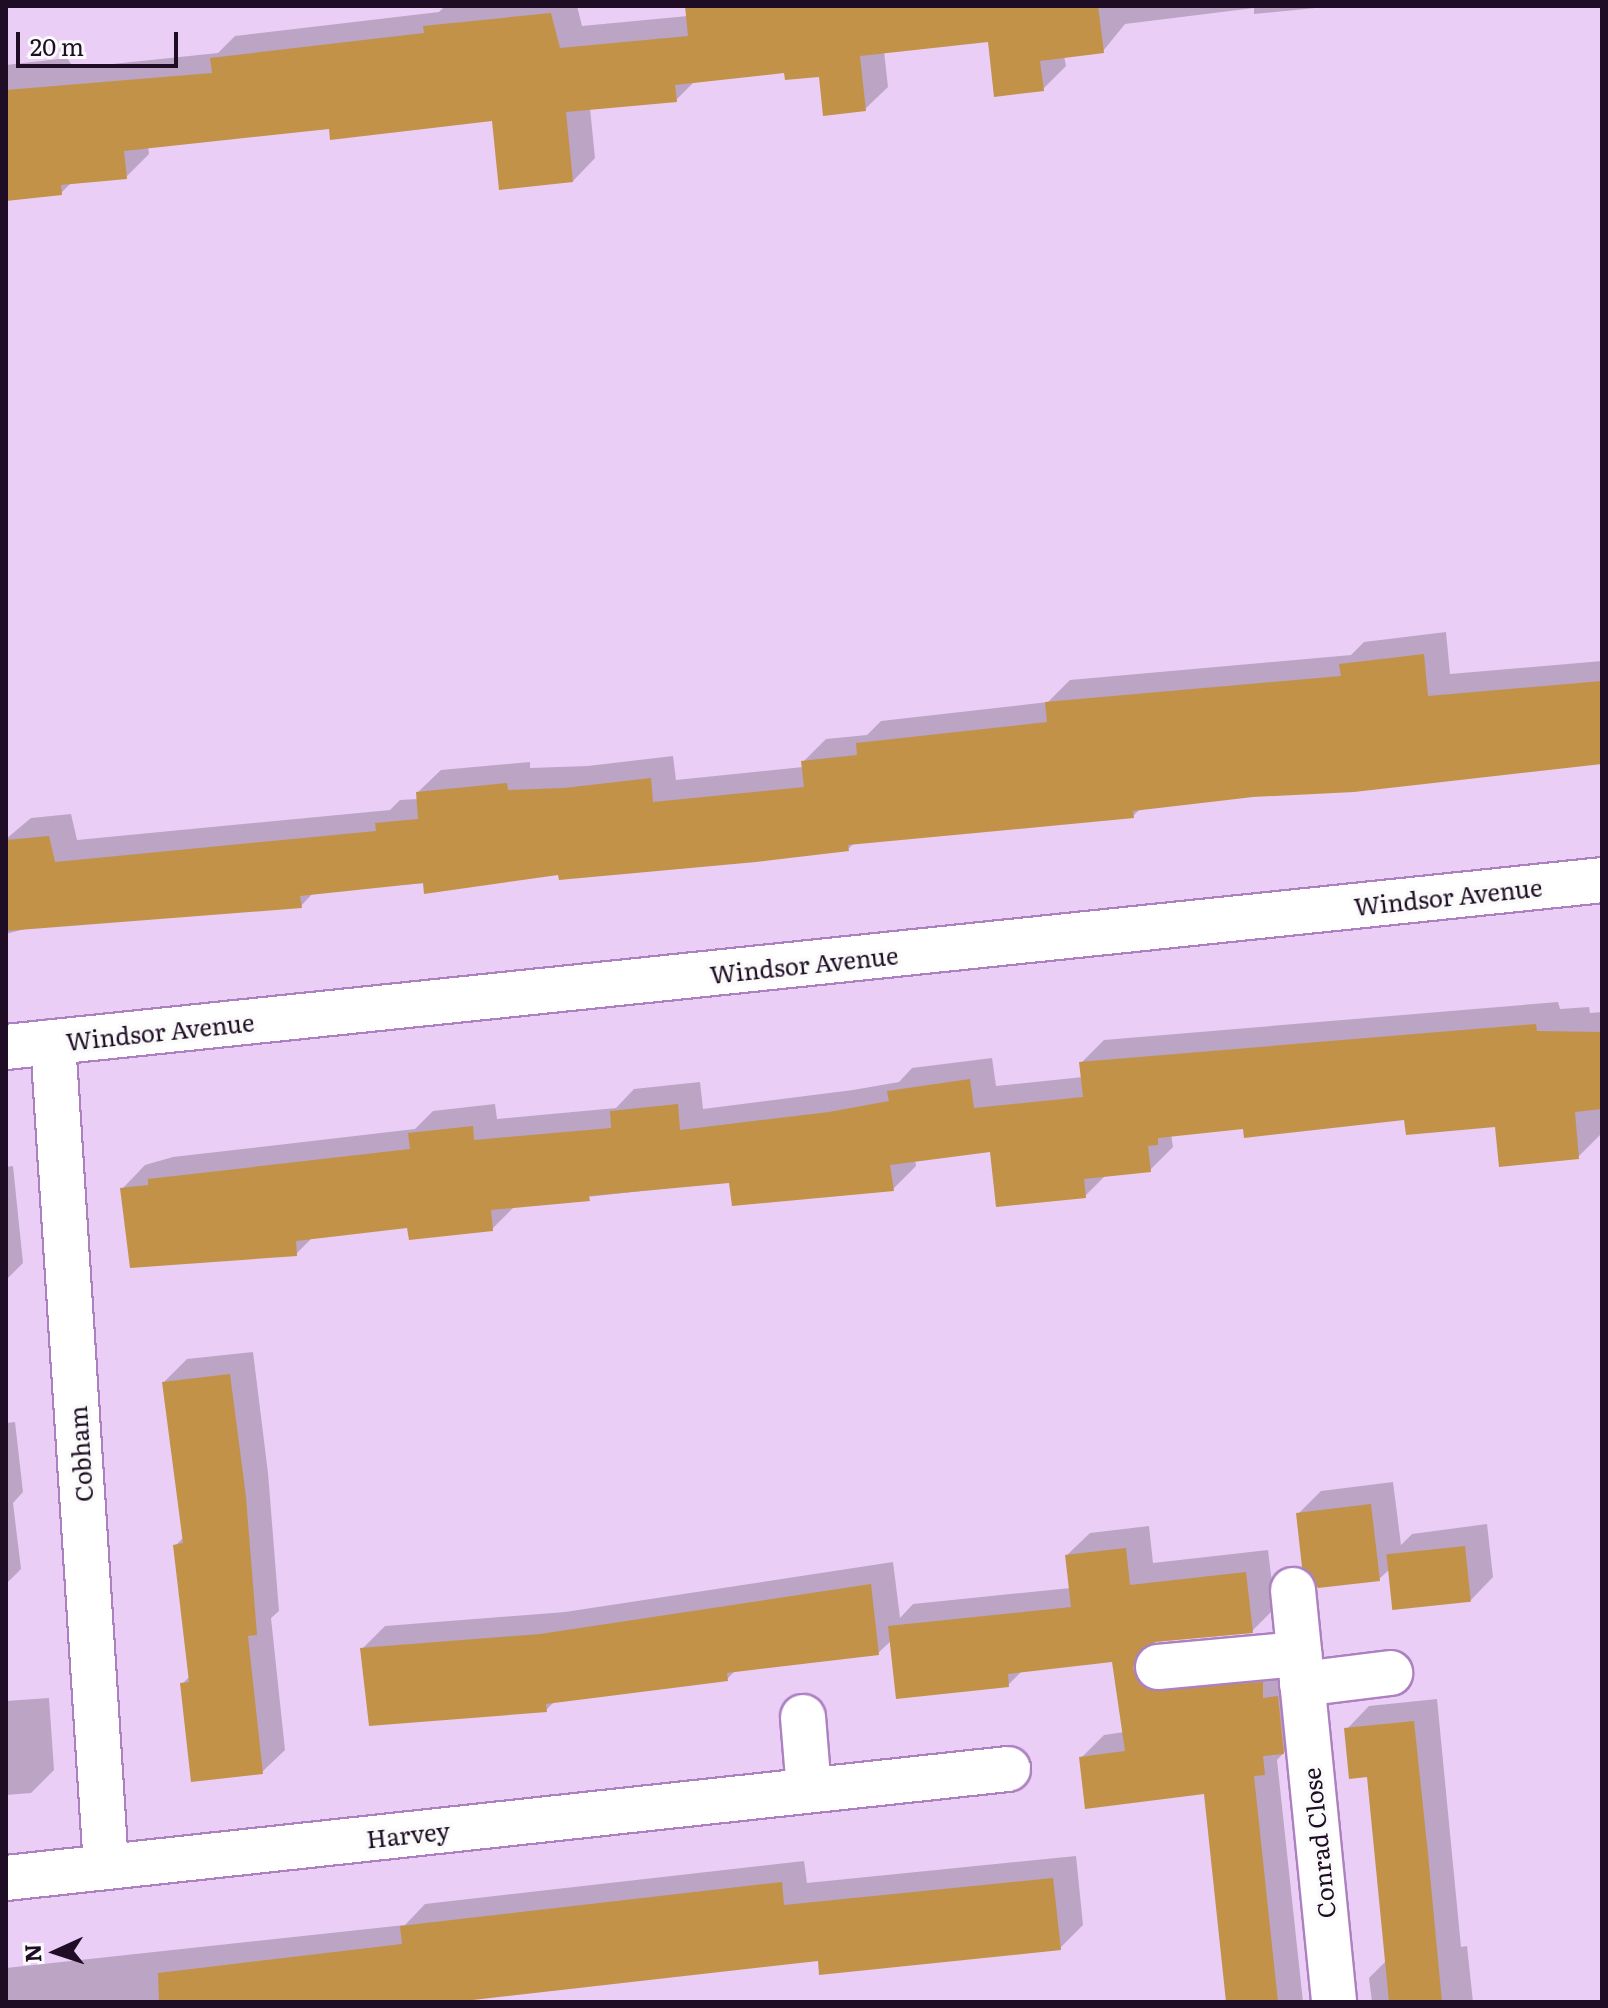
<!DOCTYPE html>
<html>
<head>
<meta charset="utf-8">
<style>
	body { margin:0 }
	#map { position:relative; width:1608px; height:2008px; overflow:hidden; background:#eacef6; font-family:Literata,serif }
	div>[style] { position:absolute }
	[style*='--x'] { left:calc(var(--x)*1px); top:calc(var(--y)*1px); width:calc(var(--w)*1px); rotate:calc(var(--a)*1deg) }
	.shadow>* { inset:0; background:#0003 }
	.building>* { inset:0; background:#c29249; transform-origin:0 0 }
	.roads { filter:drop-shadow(2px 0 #ad80c0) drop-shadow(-2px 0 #ad80c0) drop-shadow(0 2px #ad80c0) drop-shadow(0 -2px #ad80c0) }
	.minor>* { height:44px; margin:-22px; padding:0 22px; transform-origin:22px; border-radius:22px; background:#fff }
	span { translate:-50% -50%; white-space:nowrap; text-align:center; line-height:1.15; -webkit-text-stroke:7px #fafafa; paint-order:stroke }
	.street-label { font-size:24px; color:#1e0d25 }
	.frame { position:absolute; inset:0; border:8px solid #1e0d25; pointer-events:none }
	.north { position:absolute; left:16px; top:1912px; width:80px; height:80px; -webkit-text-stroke:6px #fafafa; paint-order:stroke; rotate:267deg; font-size:22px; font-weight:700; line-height:32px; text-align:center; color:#1e0d25 }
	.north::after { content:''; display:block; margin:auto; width:28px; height:36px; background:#1e0d25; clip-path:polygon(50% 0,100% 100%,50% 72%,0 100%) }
	.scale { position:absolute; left:16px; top:32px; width:162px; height:36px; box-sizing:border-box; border:4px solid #1e0d25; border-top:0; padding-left:10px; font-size:24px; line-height:28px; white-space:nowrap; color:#1e0d25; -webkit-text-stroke:6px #fafafa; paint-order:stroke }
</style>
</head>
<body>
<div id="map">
	<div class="shadow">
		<div style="clip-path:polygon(445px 6px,577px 6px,582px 26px,688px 16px,687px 6px,1336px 6px,1254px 14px,1254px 8px,1125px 24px,1103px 51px,1064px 56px,1066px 66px,1043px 89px,989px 39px,884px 51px,888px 87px,865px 109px,821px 74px,786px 71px,696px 80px,676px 100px,590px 108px,595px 158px,573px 181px,494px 119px,330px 126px,148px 146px,149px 154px,126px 177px,72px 182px,61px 193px,6px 199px,6px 65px,67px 58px,74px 68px,218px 53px,235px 36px,439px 12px)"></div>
		<div style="clip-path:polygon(1446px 632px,1450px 674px,1602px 661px,1602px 763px,1253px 795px,1141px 808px,1133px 816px,854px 843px,848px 849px,314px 892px,301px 906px,28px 928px,6px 934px,6px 839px,31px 818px,71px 814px,77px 840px,390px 810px,400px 800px,418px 799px,418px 792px,441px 770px,530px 762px,530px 768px,588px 766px,673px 756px,676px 780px,803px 767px,803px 762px,826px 739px,867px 735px,881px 721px,1048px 702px,1070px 680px,1351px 655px,1364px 642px)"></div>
		<div style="clip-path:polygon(1558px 1002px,1560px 1009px,1589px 1007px,1590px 1013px,1602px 1012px,1601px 1134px,1578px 1157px,1497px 1125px,1406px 1118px,1244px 1126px,1171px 1134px,1173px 1147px,1150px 1170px,1106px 1175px,1085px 1196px,992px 1150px,915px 1160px,916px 1166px,893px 1189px,730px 1181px,516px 1205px,492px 1229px,409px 1226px,313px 1237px,296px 1254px,123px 1188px,145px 1165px,173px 1157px,415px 1129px,433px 1111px,495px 1104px,497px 1119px,616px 1108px,634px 1089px,700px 1082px,703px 1109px,853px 1090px,899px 1082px,912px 1068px,992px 1058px,996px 1086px,1083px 1077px,1081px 1063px,1104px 1040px)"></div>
		<div style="clip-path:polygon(13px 1166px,23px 1263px,6px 1280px,6px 1167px)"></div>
		<div style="clip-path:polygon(253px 1352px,268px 1473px,279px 1611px,271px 1618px,285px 1750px,262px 1772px,182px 1684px,190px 1676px,176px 1545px,184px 1537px,164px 1382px,187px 1359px)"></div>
		<div style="clip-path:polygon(15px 1422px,23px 1492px,13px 1503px,21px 1569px,6px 1584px,6px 1423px)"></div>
		<div style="clip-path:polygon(1393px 1482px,1401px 1545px,1412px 1534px,1487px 1524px,1493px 1577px,1471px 1600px,1390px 1569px,1379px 1579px,1298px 1514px,1321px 1491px)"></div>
		<div style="clip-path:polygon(1149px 1526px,1153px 1563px,1268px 1550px,1275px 1608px,1252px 1631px,1156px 1640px,1155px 1645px,1171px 1668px,1285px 1660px,1306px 1729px,1277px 1760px,1303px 2002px,1227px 2002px,1206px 1792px,1081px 1758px,1104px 1735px,1124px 1732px,1114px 1659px,1023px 1670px,1008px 1685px,892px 1640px,878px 1653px,736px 1670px,727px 1679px,555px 1701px,546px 1710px,362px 1649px,385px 1626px,565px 1612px,893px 1562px,900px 1618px,913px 1604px,1071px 1588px,1067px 1555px,1090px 1533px)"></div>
		<div style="clip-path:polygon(49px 1698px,54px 1770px,31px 1793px,6px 1795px,6px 1701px)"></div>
		<div style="clip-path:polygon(1437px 1699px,1461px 1947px,1467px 1946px,1473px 2002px,1372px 2002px,1369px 1978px,1387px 1960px,1369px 1775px,1347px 1729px,1369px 1706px)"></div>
		<div style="clip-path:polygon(1076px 1856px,1083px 1925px,1060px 1948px,819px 1959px,439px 2002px,6px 2002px,6px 1968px,405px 1925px,425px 1904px,804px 1861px,807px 1883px)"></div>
	</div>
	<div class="building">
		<div style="clip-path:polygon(685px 6px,1098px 6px,1104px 53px,1040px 61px,1044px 91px,994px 97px,988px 42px,860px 56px,866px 111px,823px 116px,819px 77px,785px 80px,784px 73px,675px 85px,677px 102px,566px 112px,573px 182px,499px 190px,492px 121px,330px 140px,329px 129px,124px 151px,127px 179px,61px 185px,62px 195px,6px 201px,6px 90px,212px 73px,210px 58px,424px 33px,423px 26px,551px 13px,560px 48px,688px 36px)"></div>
		<div style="clip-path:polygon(1424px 654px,1428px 696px,1602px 681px,1602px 764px,1354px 792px,1253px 797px,1133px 811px,1134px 818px,848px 845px,849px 851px,756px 862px,559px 880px,558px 875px,424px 894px,423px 883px,300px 896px,302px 908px,6px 931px,6px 840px,49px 836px,55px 862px,376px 831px,375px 823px,418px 819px,416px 792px,507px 783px,508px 790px,564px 788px,651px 778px,653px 802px,804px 787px,801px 761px,857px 755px,856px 743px,1047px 722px,1045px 702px,1341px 676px,1339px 664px)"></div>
		<div style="clip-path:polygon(1536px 1024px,1537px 1031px,1602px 1032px,1602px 1109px,1575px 1112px,1579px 1159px,1499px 1167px,1495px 1127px,1406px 1135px,1404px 1120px,1244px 1138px,1243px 1129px,1158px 1138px,1158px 1145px,1148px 1146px,1151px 1172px,1084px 1179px,1086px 1198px,996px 1207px,990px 1152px,890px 1165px,894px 1191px,732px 1206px,729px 1183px,589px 1196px,590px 1201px,491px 1210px,493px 1231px,409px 1240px,407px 1228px,296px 1241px,297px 1256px,130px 1268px,120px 1188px,148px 1185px,148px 1179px,410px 1149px,408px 1133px,473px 1126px,474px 1140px,611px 1128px,610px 1111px,678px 1104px,680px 1130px,829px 1112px,889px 1101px,887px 1091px,970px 1079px,974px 1108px,1083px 1097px,1079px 1062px)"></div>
		<div style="clip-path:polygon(230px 1374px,246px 1497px,257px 1635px,248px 1636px,263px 1774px,191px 1782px,180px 1683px,189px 1682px,173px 1545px,183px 1543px,162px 1382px)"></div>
		<div style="clip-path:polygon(1371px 1504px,1380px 1581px,1318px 1588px,1302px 1567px,1296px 1513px)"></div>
		<div style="left:1465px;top:1546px;width:56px;height:79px;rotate:84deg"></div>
		<div style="clip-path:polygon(1126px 1548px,1130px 1585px,1246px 1572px,1253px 1633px,1155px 1642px,1136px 1656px,1133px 1669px,1148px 1690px,1263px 1682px,1263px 1698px,1278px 1696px,1284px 1754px,1263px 1756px,1265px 1775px,1254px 1776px,1278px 2002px,1226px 2002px,1204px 1794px,1085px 1809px,1079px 1757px,1125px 1751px,1112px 1662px,1008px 1674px,1009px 1687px,896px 1699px,888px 1626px,1071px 1607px,1065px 1555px)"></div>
		<div style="clip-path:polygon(871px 1584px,879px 1655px,727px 1673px,728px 1681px,546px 1704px,547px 1712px,369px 1726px,360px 1648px,540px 1634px)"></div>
		<div style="clip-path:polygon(1414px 1721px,1428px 1854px,1442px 2002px,1389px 2002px,1367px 1777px,1349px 1779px,1344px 1728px)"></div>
		<div style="clip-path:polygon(1053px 1878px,1061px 1950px,819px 1975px,818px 1961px,455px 2002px,159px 2002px,158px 1973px,402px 1944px,400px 1926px,782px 1882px,784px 1905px)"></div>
	</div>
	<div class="roads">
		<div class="minor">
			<div style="--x:53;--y:1042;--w:826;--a:86.32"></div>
			<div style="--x:6;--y:1047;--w:1605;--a:-5.97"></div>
			<div style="--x:1293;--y:1590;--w:414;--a:84.3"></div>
			<div style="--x:1158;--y:1667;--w:142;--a:-5.3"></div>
			<div style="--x:1302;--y:1684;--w:89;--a:-7.1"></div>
			<div style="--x:803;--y:1717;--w:73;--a:85.3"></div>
			<div style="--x:6;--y:1878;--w:1008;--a:-6.21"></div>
		</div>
	</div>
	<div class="street-label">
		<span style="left:1448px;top:896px;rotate:-6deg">Windsor Avenue</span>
		<span style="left:804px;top:964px;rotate:-6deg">Windsor Avenue</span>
		<span style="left:160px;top:1031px;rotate:-6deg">Windsor Avenue</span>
		<span style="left:80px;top:1454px;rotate:-94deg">Cobham</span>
		<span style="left:408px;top:1834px;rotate:-6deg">Harvey</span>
		<span style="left:1318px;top:1843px;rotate:-96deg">Conrad Close</span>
	</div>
	<div class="frame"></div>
	<div class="north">N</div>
	<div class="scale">20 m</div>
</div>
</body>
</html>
